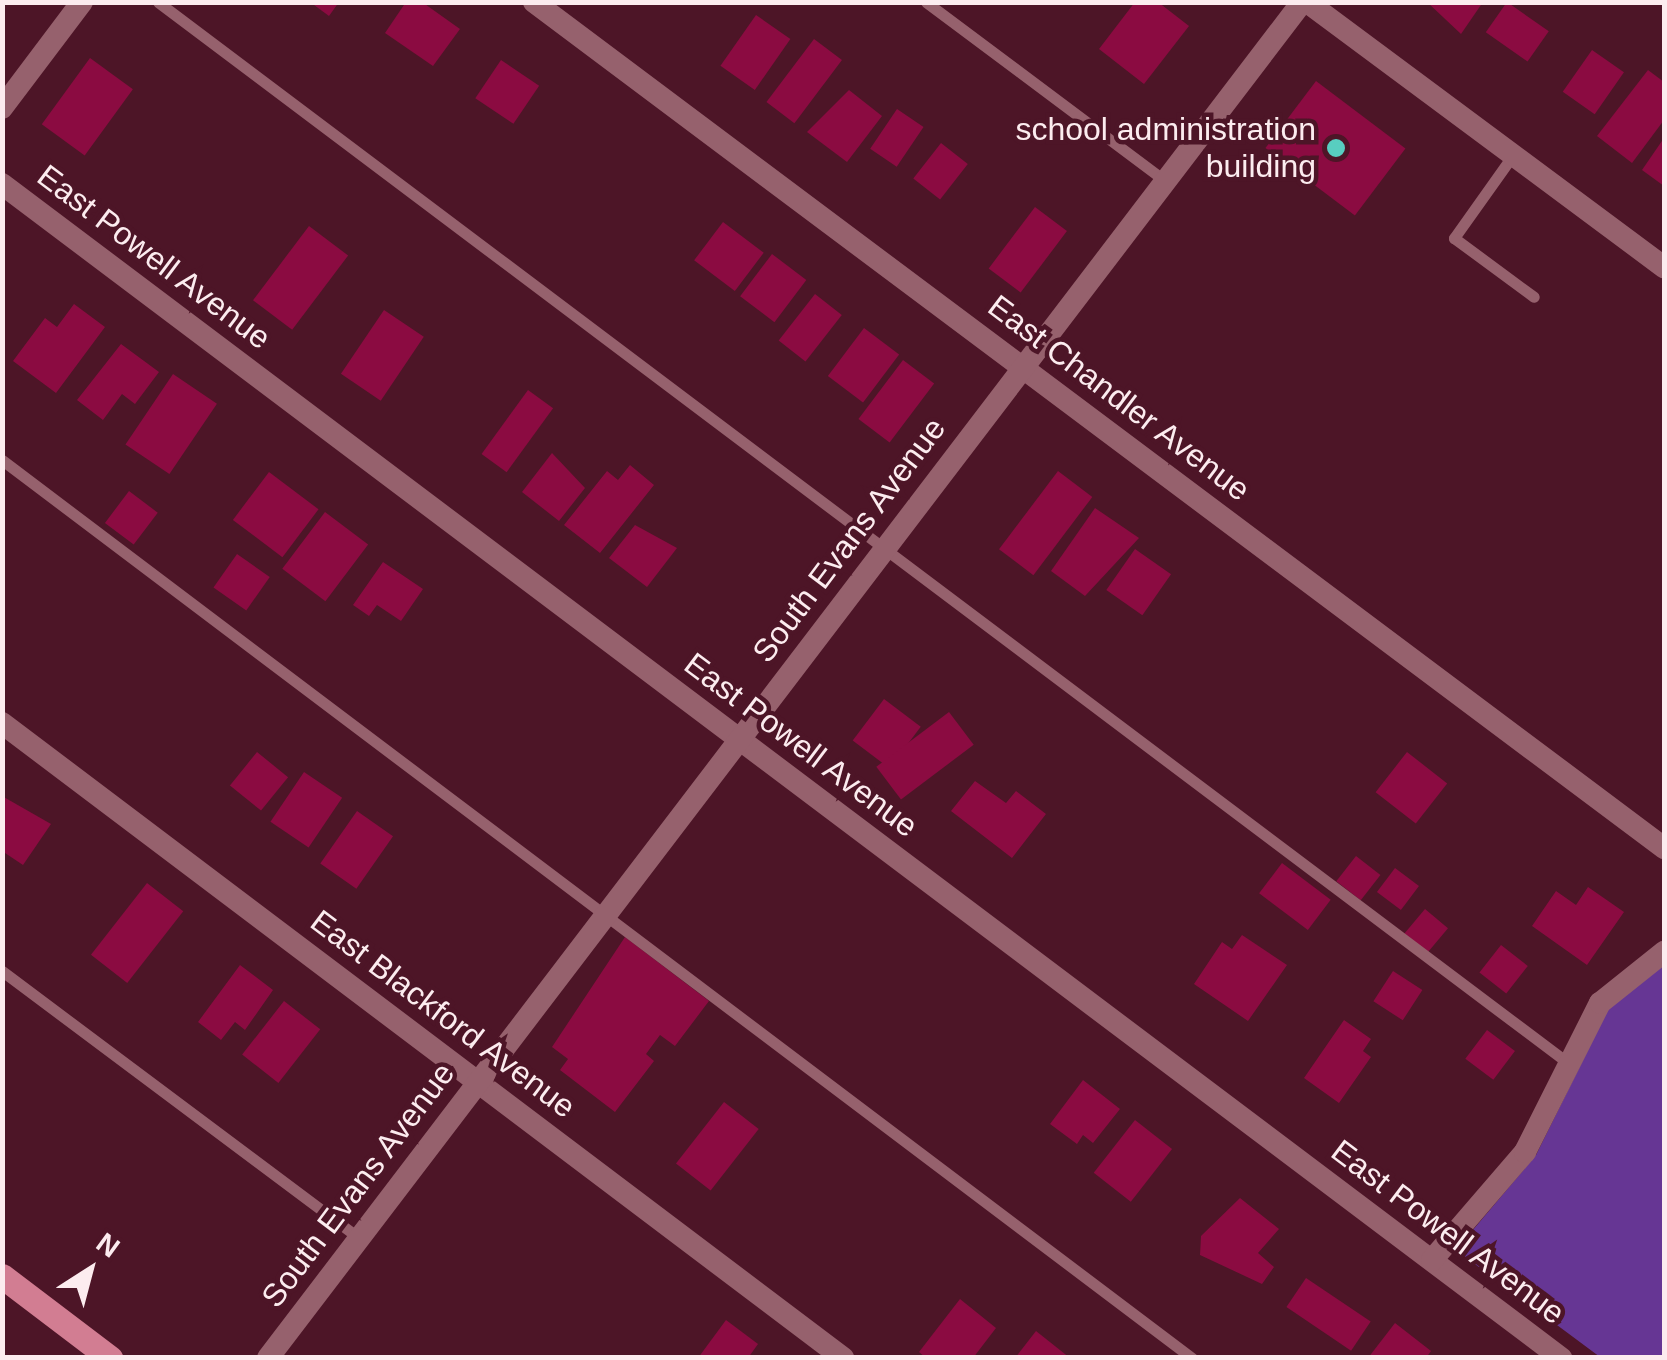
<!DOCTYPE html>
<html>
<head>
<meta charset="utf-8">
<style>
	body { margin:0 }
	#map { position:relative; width:1667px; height:1360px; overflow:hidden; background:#4d1527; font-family:Helvetica,sans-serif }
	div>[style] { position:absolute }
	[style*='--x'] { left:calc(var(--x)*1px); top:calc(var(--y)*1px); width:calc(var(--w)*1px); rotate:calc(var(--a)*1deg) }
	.green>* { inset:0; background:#663694 }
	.building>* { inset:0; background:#8b0b41; transform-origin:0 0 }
	.lane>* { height:11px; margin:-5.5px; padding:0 5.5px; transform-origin:5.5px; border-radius:5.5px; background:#96616d }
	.street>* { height:22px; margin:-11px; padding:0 11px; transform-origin:11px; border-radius:11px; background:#96616d }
	.secondary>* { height:25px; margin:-12.5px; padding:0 12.5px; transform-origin:12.5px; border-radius:12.5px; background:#d27d92 }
	.dots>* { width:28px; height:28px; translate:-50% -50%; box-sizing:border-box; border:5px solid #4d1527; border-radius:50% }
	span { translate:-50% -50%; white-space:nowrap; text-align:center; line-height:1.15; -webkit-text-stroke:9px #4d1527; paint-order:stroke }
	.poi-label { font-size:32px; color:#fcecef }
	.right { translate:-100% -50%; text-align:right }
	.street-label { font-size:32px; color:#fcecef }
	.frame { position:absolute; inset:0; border:5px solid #fcecef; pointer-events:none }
	.north { position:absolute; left:40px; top:1220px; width:100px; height:100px; -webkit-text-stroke:8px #4d1527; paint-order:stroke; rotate:36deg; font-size:28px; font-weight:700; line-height:40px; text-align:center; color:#fcecef }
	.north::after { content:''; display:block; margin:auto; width:35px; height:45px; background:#fcecef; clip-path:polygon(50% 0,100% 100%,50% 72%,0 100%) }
</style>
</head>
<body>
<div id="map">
	<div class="green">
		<div style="clip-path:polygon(1664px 960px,1664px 1357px,1600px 1357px,1456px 1250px,1536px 1155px,1612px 1001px)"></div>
	</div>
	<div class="building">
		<div style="clip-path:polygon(310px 2px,339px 2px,329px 16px)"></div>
		<div style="clip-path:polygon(406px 2px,422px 2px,460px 29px,433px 66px,385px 33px)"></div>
		<div style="clip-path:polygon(1135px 2px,1158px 2px,1189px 26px,1144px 84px,1099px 49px)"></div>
		<div style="clip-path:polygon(1427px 2px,1483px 2px,1461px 34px)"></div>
		<div style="left:1507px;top:2px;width:51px;height:37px;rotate:35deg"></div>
		<div style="left:756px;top:15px;width:42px;height:62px;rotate:35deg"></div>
		<div style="left:814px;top:39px;width:35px;height:79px;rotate:37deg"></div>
		<div style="left:1592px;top:50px;width:39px;height:51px;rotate:35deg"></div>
		<div style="left:90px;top:58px;width:53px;height:82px;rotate:36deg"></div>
		<div style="left:501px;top:60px;width:46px;height:46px;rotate:34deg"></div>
		<div style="clip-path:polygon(1648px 70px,1664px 82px,1664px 120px,1632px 163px,1597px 136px)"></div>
		<div style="left:1316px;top:81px;width:112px;height:84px;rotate:37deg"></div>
		<div style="clip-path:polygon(849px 90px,882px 116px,847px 162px,807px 132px)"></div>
		<div style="left:897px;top:109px;width:32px;height:48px;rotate:34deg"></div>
		<div style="clip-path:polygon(1664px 138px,1664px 186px,1642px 170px)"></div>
		<div style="left:941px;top:143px;width:34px;height:45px;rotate:38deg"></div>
		<div style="left:1035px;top:207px;width:40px;height:77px;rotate:37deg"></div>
		<div style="left:723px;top:222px;width:51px;height:48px;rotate:37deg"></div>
		<div style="left:309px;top:226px;width:49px;height:93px;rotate:37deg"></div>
		<div style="left:772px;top:254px;width:43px;height:53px;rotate:37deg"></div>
		<div style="left:815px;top:294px;width:34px;height:59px;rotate:38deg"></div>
		<div style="clip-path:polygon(74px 304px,105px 327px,56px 393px,13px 361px,45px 318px,57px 327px)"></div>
		<div style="left:384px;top:310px;width:48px;height:77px;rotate:34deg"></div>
		<div style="left:864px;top:328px;width:44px;height:60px;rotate:37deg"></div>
		<div style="clip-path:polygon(121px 344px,159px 372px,135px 404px,122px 394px,103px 420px,77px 400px)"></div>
		<div style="left:903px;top:360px;width:39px;height:74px;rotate:37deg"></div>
		<div style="left:173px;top:374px;width:53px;height:85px;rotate:34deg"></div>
		<div style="left:528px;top:390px;width:31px;height:79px;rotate:36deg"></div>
		<div style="clip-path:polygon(552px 453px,585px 488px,559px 521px,522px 492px)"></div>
		<div style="clip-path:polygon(630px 465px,654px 485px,600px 553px,564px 525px,607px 471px,618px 480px)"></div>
		<div style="left:1058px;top:471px;width:43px;height:98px;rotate:37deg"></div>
		<div style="left:269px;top:472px;width:62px;height:60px;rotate:37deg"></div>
		<div style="left:129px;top:491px;width:36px;height:40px;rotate:37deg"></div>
		<div style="clip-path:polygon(1095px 508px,1139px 538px,1085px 596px,1051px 571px)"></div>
		<div style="left:325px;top:512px;width:54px;height:71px;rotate:37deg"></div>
		<div style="clip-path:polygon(635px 525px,677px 548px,647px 587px,609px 558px)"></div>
		<div style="left:1135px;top:549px;width:44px;height:50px;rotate:35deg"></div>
		<div style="left:237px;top:554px;width:40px;height:41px;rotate:35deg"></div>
		<div style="clip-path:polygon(383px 562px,423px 589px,401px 621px,377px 605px,369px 616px,353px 605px)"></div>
		<div style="left:884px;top:699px;width:46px;height:52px;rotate:37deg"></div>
		<div style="left:949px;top:712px;width:41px;height:91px;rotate:53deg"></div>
		<div style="left:257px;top:752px;width:40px;height:43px;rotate:39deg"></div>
		<div style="left:1407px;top:752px;width:51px;height:51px;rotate:38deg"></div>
		<div style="left:304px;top:772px;width:46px;height:60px;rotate:34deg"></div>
		<div style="clip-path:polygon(975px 781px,1006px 803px,1016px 791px,1046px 814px,1012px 858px,951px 811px)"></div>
		<div style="clip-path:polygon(2px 796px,51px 824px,23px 865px,2px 851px)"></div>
		<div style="left:357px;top:811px;width:44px;height:64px;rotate:35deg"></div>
		<div style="left:1356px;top:856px;width:31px;height:32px;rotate:38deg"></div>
		<div style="left:1282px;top:863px;width:61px;height:38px;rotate:37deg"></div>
		<div style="left:1395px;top:868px;width:30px;height:30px;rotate:37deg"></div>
		<div style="left:147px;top:883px;width:46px;height:91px;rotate:38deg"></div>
		<div style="clip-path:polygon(1588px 887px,1624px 912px,1587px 965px,1532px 926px,1556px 891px,1576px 905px)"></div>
		<div style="left:1425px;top:909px;width:30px;height:32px;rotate:40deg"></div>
		<div style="clip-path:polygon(1242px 935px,1287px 965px,1248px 1021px,1194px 984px,1222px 942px,1232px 949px)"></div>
		<div style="clip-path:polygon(625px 937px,709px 1001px,675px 1046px,660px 1035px,646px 1054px,654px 1061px,615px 1112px,560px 1070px,568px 1059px,552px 1047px)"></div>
		<div style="left:1501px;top:945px;width:34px;height:35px;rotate:38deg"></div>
		<div style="clip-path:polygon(240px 965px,273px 990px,245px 1030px,235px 1022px,221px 1040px,198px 1022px)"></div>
		<div style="left:1393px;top:971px;width:35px;height:36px;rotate:33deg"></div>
		<div style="left:284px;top:1001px;width:46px;height:68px;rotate:38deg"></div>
		<div style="clip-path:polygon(1344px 1020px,1371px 1039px,1363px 1051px,1371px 1057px,1339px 1103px,1304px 1078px)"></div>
		<div style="left:1487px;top:1030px;width:35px;height:36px;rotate:37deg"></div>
		<div style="clip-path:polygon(1083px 1080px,1120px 1109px,1093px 1143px,1083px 1135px,1077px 1144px,1050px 1124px)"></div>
		<div style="left:724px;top:1102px;width:44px;height:78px;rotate:38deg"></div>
		<div style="left:1135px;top:1120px;width:47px;height:67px;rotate:38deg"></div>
		<div style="clip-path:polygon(1240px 1198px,1279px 1229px,1258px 1253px,1274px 1267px,1262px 1284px,1200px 1255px,1201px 1236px)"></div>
		<div style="left:1306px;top:1278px;width:78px;height:35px;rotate:34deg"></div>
		<div style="clip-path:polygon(960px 1299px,996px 1328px,973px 1358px,926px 1358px,919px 1352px)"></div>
		<div style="clip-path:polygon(726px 1320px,758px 1344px,748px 1358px,698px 1358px)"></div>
		<div style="clip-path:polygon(1395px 1323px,1431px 1351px,1426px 1358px,1368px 1358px)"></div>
		<div style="clip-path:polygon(1036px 1331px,1070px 1358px,1015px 1358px)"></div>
	</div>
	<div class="lane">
		<div style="--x:158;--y:2;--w:1765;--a:36.96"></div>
		<div style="--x:926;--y:2;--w:299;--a:36.8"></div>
		<div style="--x:1513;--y:155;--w:102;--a:125.4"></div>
		<div style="--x:1454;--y:238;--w:99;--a:36.4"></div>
		<div style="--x:2;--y:460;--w:1491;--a:37.04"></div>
		<div style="--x:2;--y:971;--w:446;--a:36.8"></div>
	</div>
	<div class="street">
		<div style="--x:534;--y:2;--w:1412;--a:36.82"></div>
		<div style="--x:1307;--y:2;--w:445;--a:36.6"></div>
		<div style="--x:2;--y:108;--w:133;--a:-53"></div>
		<div style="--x:2;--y:184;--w:1952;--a:36.98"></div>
		<div style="--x:2;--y:723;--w:1054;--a:37.05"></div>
		<div style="--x:1432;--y:1260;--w:143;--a:-49.3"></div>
		<div style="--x:1525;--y:1152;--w:167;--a:-63.3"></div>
		<div style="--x:1600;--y:1003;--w:82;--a:-38.6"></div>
		<div style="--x:268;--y:1358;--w:1705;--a:-52.67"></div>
	</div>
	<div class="secondary">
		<div style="--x:2;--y:1276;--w:136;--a:37.2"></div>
	</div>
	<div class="dots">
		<div style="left:1336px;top:148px;background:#58cec0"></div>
	</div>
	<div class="poi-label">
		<span class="right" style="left:1316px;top:148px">school administration<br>building</span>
	</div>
	<div class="street-label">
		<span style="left:154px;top:257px;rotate:37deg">East Powell Avenue</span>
		<span style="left:1119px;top:398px;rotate:37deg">East Chandler Avenue</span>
		<span style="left:849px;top:540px;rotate:-53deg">South Evans Avenue</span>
		<span style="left:801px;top:745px;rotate:37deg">East Powell Avenue</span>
		<span style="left:443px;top:1014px;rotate:37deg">East Blackford Avenue</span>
		<span style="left:358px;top:1185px;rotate:-53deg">South Evans Avenue</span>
		<span style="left:1448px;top:1232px;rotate:37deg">East Powell Avenue</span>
	</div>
	<div class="frame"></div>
	<div class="north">N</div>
</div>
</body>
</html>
